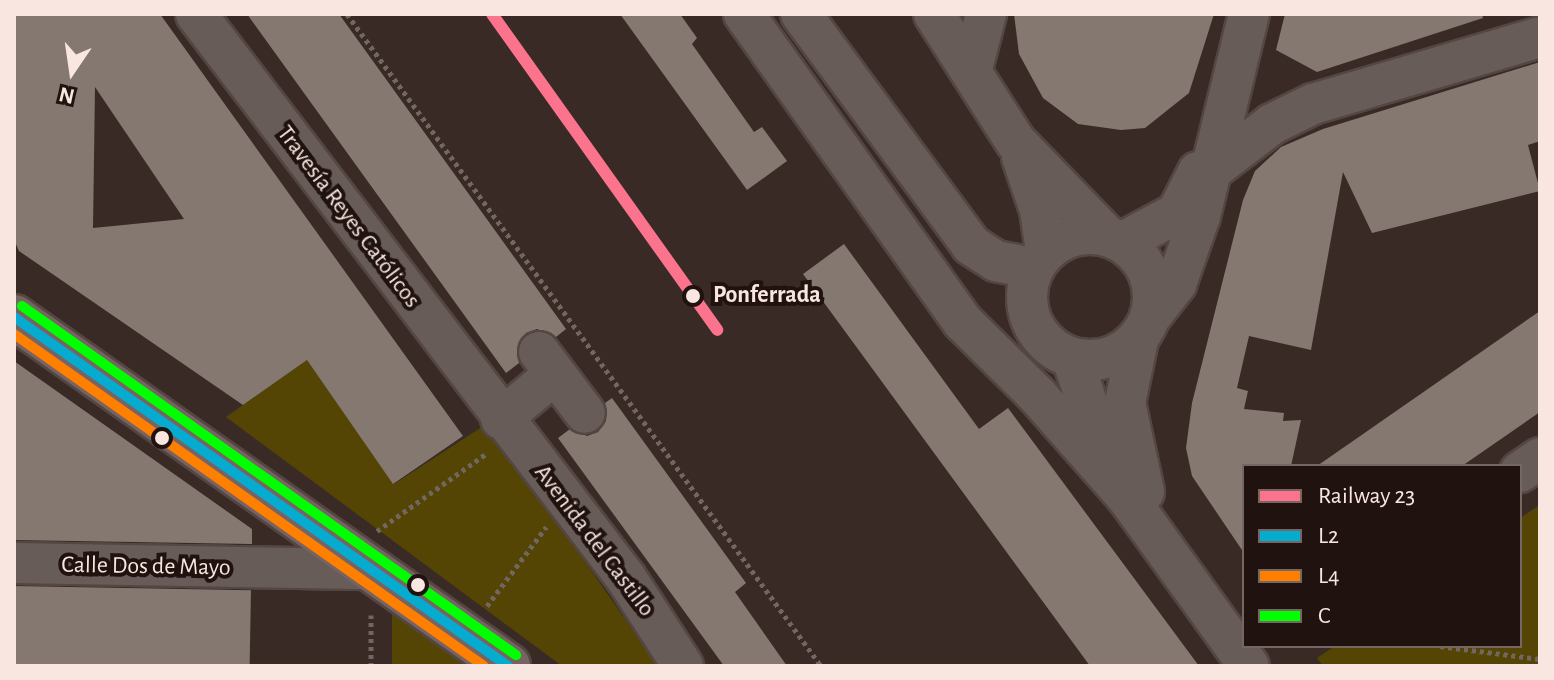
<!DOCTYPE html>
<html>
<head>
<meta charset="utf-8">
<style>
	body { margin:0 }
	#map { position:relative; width:1554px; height:680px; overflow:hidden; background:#3a2a26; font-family:"Alegreya Sans",sans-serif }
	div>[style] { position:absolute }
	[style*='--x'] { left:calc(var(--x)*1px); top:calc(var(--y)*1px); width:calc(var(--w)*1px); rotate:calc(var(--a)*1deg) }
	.green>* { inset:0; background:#554505 }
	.building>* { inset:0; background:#847871; transform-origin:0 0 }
	.path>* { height:5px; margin-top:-2.5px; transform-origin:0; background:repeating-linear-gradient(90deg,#726663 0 4px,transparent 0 8px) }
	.roads { filter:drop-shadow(2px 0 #544643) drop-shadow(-2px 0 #544643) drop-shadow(0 2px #544643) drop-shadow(0 -2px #544643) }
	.minor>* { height:40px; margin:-20px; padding:0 20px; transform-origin:20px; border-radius:20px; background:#685c59 }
	.minor>.ring { margin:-20px; padding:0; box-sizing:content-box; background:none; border:40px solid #685c59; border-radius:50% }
	.major>* { height:44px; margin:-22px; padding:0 22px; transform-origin:22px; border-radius:22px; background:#766362 }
	.bus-1>* { height:10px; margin:-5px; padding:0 5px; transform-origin:5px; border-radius:5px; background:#06acd0 }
	.bus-2>* { height:10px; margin:-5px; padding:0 5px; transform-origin:5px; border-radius:5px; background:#ff8000 }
	.bus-3>* { height:10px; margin:-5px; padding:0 5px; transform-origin:5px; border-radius:5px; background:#0f0 }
	.rail-1>* { height:12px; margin:-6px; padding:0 6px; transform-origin:6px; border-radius:6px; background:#fc738d }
	.dots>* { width:22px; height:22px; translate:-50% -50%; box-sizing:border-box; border:4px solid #20130f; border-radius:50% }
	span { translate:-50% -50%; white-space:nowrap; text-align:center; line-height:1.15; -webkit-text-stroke:8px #20130f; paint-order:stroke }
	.street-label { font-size:24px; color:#fae6e1 }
	.stop-label { font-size:24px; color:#fae6e1; font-weight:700 }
	.left { translate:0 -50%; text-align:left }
	.frame { position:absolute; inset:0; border:16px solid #fae6e1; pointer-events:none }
	.legend { position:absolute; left:1242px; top:464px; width:280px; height:184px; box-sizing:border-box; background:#20130f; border:2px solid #776763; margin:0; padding:10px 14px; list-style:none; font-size:24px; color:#fae6e1 }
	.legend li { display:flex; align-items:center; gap:16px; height:40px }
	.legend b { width:40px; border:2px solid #776763 }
	.north { position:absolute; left:32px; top:32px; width:80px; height:80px; -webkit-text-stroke:6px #20130f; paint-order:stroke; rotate:193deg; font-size:22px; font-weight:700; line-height:32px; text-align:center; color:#fae6e1 }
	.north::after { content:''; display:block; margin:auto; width:28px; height:36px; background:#fae6e1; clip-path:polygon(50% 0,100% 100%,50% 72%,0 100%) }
</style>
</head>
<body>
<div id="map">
	<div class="green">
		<div style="clip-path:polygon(307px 360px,394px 484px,488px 423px,658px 666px,562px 666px,226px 417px)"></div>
		<div style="clip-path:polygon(1540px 505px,1540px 666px,1323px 666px,1317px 658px,1335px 646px,1520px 646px,1520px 518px)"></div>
		<div style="clip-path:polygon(392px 594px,492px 666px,392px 666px)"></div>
	</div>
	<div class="building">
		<div style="clip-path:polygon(evenodd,14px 14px,160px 14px,463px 436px,393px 484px,307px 360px,243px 405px,19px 251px,14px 240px,14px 14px,95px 87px,184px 219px,93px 228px,95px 87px)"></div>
		<div style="clip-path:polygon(247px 14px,339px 14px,566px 329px,556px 337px,537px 329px,526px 333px,518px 344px,519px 363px,506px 373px)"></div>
		<div style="clip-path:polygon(620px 14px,680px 14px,697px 38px,692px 44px,754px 132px,762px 127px,787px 161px,747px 190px)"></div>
		<div style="clip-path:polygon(1014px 14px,1214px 14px,1189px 93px,1145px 128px,1121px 130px,1078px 124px,1043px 98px,1019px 54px)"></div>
		<div style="clip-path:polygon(1285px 14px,1482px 14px,1483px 18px,1317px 72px,1276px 50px)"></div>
		<div style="clip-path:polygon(1540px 62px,1540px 141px,1528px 145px,1540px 191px,1372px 233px,1343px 172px,1311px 350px,1249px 336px,1237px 388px,1248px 391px,1244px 409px,1284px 413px,1283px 421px,1301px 420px,1291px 466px,1244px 466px,1244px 553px,1192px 476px,1186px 448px,1192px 403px,1243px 200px,1255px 171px,1281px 147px,1323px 129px)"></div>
		<div style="clip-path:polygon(844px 244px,979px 429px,1008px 408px,1199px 666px,1090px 666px,803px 274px)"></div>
		<div style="clip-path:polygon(1540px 311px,1540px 412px,1462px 466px,1317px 466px)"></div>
		<div style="clip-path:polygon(14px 361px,252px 529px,252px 544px,14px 540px)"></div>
		<div style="clip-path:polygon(612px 398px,746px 583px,735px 592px,787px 666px,724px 666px,558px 438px,570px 429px,587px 436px,598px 432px,606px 421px,605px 403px)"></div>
		<div style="left:14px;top:586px;width:237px;height:80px;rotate:1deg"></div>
	</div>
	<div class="path">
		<div style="--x:347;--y:14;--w:806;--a:53.98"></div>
		<div style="--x:377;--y:531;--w:135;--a:-35.3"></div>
		<div style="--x:487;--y:606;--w:99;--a:-53.2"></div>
		<div style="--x:1440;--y:646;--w:101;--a:7.4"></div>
		<div style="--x:371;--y:666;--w:51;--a:-90"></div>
	</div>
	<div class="roads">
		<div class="minor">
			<div style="--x:196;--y:14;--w:709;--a:52.68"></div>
			<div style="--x:626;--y:578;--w:105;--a:57.1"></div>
			<div style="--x:744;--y:14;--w:377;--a:54.6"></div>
			<div style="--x:962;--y:321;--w:105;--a:44.6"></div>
			<div style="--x:1037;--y:395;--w:136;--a:48.6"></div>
			<div style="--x:801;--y:14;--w:287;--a:53.6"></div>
			<div style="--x:971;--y:245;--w:30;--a:33"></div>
			<div style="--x:996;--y:261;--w:38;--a:11"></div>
			<div style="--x:934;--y:14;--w:152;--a:57.4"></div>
			<div style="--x:1016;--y:142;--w:131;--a:45.9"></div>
			<div style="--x:972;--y:69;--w:57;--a:-75.7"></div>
			<div style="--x:1022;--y:157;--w:56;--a:71.2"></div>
			<div style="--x:1040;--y:210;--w:41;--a:81.7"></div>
			<div style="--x:1216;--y:167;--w:71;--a:-37.5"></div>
			<div style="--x:1272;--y:124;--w:46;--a:-26"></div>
			<div style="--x:1313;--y:104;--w:237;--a:-16.4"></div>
			<div class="ring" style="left:1027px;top:234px;width:86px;height:86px"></div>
			<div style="--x:1123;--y:242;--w:61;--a:-28.2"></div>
			<div style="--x:1177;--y:213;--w:46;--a:-62.9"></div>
			<div style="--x:1151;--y:316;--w:41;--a:-52"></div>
			<div style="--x:1176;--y:284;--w:72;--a:-70.6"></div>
			<div style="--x:1200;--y:216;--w:208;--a:-76.4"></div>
			<div style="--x:1138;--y:340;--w:64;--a:101.7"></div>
			<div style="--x:1125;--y:403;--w:91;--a:77.9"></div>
			<div style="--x:539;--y:352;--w:76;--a:53"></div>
			<div style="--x:1072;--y:358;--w:91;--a:71.4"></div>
			<div style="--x:1101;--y:444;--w:59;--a:63.9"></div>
			<div style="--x:1127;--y:497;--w:208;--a:54.2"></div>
			<div style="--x:501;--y:419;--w:70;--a:-39.8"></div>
			<div style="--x:1520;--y:472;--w:24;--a:-35"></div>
			<div style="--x:14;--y:563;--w:358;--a:1"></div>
		</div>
		<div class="major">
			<div style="--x:14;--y:317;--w:605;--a:35.24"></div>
		</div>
	</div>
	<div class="bus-1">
		<div style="--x:14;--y:317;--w:605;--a:35.24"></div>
	</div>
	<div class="bus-2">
		<div style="--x:14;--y:334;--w:575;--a:35.24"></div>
	</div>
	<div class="bus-3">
		<div style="--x:22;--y:306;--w:605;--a:35.24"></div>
	</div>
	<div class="rail-1">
		<div style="--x:492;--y:14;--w:388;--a:54.5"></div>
	</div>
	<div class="dots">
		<div style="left:693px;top:296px;background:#fae6e1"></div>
		<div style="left:162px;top:438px;background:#fae6e1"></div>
		<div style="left:418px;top:585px;background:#fae6e1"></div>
	</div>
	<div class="street-label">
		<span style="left:348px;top:217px;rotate:53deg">Travesía Reyes Católicos</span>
		<span style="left:594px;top:541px;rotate:53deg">Avenida del Castillo</span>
		<span style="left:146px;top:567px;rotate:1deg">Calle Dos de Mayo</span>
	</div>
	<div class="stop-label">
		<span class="left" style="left:713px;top:296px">Ponferrada</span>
	</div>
	<div class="frame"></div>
	<ul class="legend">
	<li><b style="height:10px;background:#fc738d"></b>Railway 23</li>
	<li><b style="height:10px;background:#06acd0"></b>L2</li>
	<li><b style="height:10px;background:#ff8000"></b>L4</li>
	<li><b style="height:10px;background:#0f0"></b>C</li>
	</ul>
	<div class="north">N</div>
</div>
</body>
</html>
